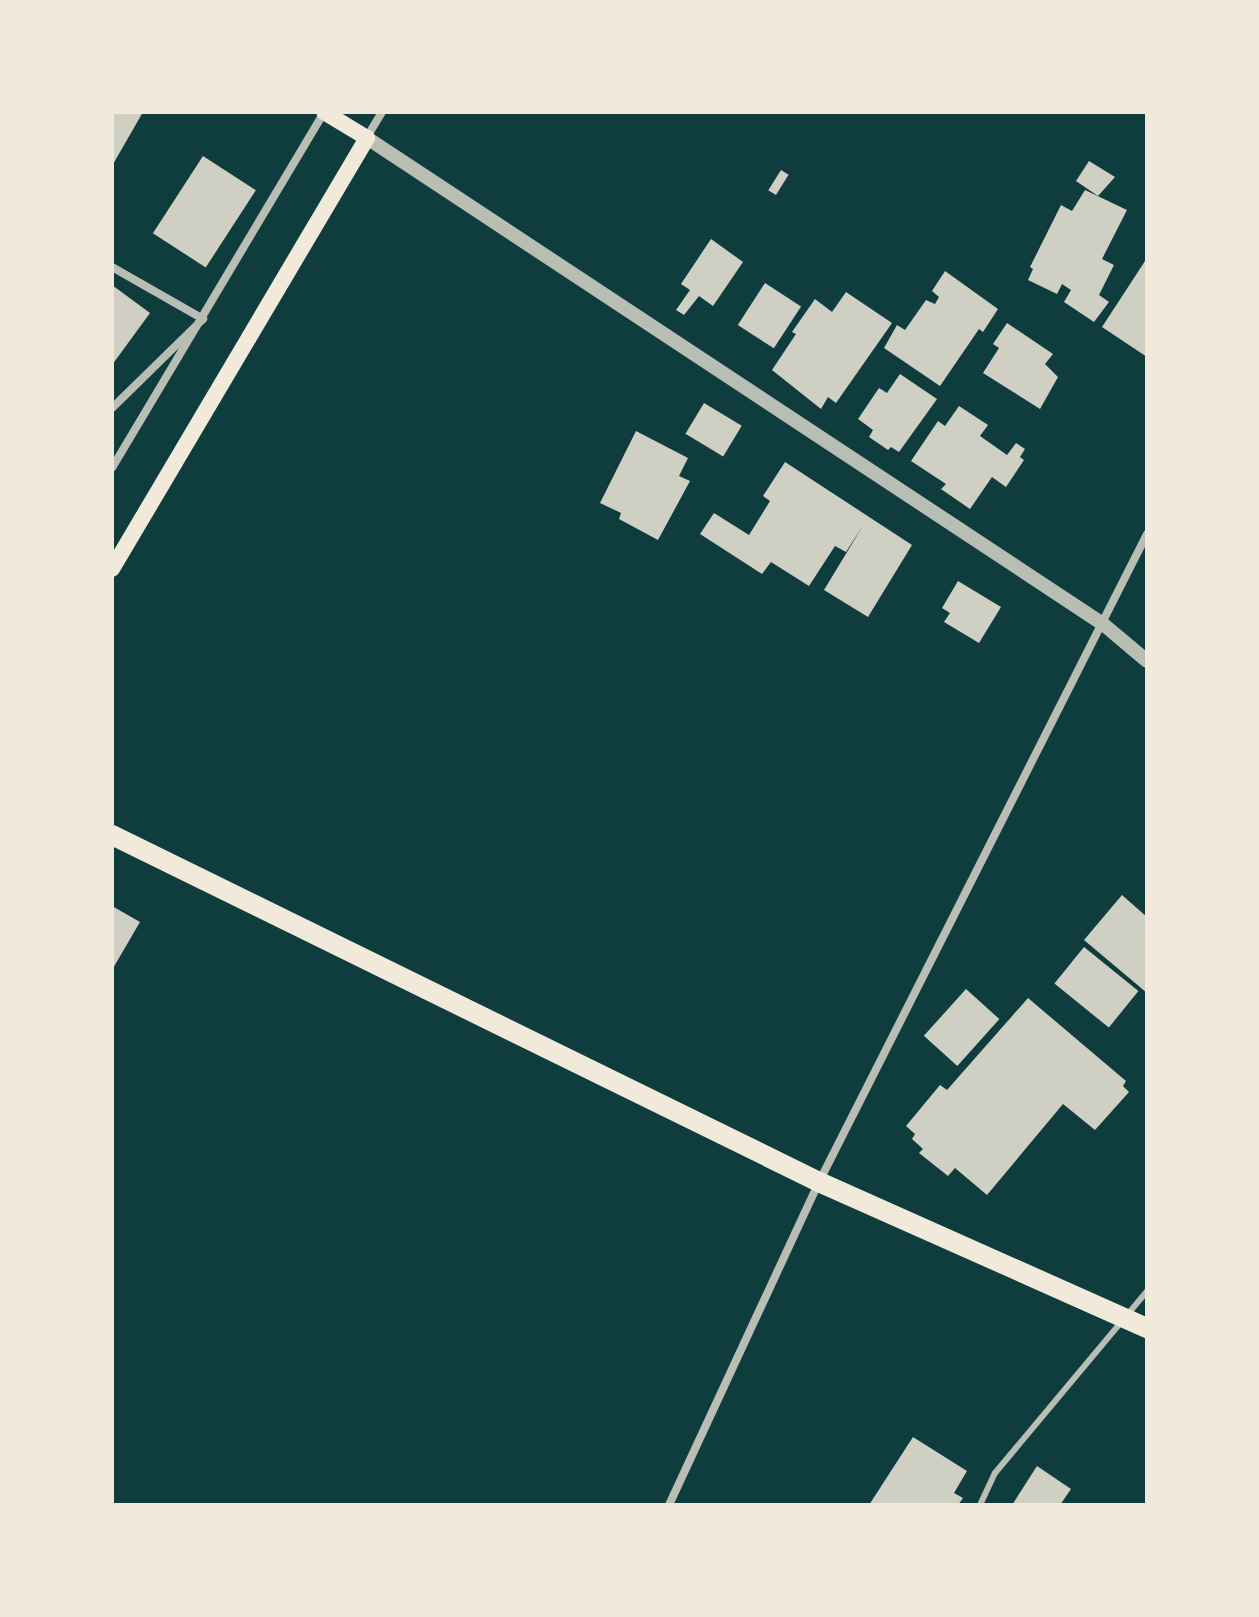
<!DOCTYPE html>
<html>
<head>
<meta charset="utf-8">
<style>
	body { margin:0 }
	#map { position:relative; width:1259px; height:1617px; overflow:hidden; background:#0f3d3e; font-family:Signika,sans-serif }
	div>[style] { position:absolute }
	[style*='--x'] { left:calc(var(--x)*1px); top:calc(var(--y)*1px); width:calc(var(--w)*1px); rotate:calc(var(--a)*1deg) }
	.building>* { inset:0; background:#cfcfc3; transform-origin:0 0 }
	.service>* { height:6px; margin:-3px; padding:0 3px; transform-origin:3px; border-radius:3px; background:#b8beb3 }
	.minor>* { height:8px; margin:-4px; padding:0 4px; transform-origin:4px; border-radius:4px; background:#b8beb3 }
	.tertiary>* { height:14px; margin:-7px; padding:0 7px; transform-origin:7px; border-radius:7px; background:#b8beb3 }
	.secondary>* { height:16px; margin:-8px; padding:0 8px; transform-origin:8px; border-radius:8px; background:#f1e9da }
	.primary>* { height:20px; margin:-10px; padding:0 10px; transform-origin:10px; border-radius:10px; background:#f1e9da }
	span { translate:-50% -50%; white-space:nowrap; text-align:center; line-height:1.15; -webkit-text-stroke:6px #f1e9da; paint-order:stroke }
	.frame { position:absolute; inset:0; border:114px solid #f1e9da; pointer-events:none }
</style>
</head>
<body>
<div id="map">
	<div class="building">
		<div style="clip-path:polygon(112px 112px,143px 112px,112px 166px)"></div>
		<div style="left:203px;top:156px;width:63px;height:92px;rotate:33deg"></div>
		<div style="clip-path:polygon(1089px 161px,1115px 177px,1098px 196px,1076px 181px)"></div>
		<div style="left:781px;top:170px;width:9px;height:24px;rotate:32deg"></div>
		<div style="clip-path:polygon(1085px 190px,1127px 210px,1102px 259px,1114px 265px,1099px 295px,1109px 302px,1094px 322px,1064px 302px,1071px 290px,1062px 284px,1057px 294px,1028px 280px,1033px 269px,1030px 267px,1061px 205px,1072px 211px)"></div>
		<div style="clip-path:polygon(711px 239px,743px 262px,713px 306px,699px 296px,684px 315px,676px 310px,690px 290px,681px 284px)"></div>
		<div style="clip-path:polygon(1147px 258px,1147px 357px,1102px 327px)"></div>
		<div style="clip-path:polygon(945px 271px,998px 309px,983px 332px,979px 329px,940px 386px,884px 348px,897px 325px,905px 330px,926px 300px,935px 304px,939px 297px,932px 291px)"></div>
		<div style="left:765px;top:283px;width:43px;height:50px;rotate:33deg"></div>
		<div style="clip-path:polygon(112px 285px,150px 313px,112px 365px)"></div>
		<div style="clip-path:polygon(846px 292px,892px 323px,836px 403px,828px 397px,821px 409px,772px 370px,796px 334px,792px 332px,815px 299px,832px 312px)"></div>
		<div style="clip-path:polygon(1007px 323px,1053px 354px,1045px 364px,1058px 377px,1040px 409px,983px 373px,999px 348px,993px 344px)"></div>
		<div style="clip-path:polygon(900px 374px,937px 399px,899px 452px,891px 447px,888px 450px,869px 437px,873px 430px,858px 419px,879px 388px,887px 393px)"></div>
		<div style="left:704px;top:403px;width:44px;height:36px;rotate:31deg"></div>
		<div style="clip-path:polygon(959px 406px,988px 425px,980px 436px,1007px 455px,1016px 443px,1025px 449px,1020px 457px,1024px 460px,1006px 487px,992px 477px,970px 509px,941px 489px,946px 484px,911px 461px,938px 421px,945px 426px)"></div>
		<div style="clip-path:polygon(636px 431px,688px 458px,679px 476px,690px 481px,658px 540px,619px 519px,621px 513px,600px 503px)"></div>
		<div style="clip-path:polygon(785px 462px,912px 545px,868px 617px,824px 590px,864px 524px,846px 552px,835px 546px,809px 586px,771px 562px,762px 574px,700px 534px,714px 513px,749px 535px,770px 501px,763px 496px)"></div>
		<div style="clip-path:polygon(958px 581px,1001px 607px,979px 643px,944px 622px,950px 613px,942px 608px)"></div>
		<div style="clip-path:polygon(1122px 895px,1147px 917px,1147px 993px,1084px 940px)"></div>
		<div style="clip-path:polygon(112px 906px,140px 922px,112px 970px)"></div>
		<div style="left:1084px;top:947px;width:70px;height:47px;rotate:39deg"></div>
		<div style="left:966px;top:989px;width:45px;height:63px;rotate:42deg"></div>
		<div style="clip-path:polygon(1028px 998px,1126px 1081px,1123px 1086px,1129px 1092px,1095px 1130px,1063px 1104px,987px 1195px,955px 1168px,948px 1176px,919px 1153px,923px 1149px,912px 1139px,915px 1134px,906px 1126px,940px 1085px,947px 1090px)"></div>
		<div style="clip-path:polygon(913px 1437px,967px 1471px,954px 1493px,963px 1498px,958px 1505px,869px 1505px)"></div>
		<div style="clip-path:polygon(1037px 1466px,1071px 1489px,1060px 1505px,1012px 1505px)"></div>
	</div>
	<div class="service">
		<div style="--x:980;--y:1505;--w:35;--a:-65"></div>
		<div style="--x:995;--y:1473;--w:237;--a:-50.1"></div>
	</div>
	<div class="minor">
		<div style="--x:367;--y:137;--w:29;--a:-59"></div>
		<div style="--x:112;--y:267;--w:105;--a:29.7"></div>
		<div style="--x:203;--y:319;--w:127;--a:135.6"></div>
		<div style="--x:112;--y:468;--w:414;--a:-59.2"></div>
		<div style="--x:669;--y:1505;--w:356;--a:-65.1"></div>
		<div style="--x:819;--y:1182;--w:726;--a:-63.15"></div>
	</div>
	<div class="tertiary">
		<div style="--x:367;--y:138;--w:882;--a:33.44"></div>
		<div style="--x:1103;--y:624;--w:57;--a:40.1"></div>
	</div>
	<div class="secondary">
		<div style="--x:112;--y:569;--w:501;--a:-59.39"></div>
		<div style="--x:367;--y:138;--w:50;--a:-148.8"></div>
	</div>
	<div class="primary">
		<div style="--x:112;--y:835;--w:788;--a:26.14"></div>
		<div style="--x:819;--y:1182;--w:359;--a:24"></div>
	</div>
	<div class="frame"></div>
</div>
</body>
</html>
